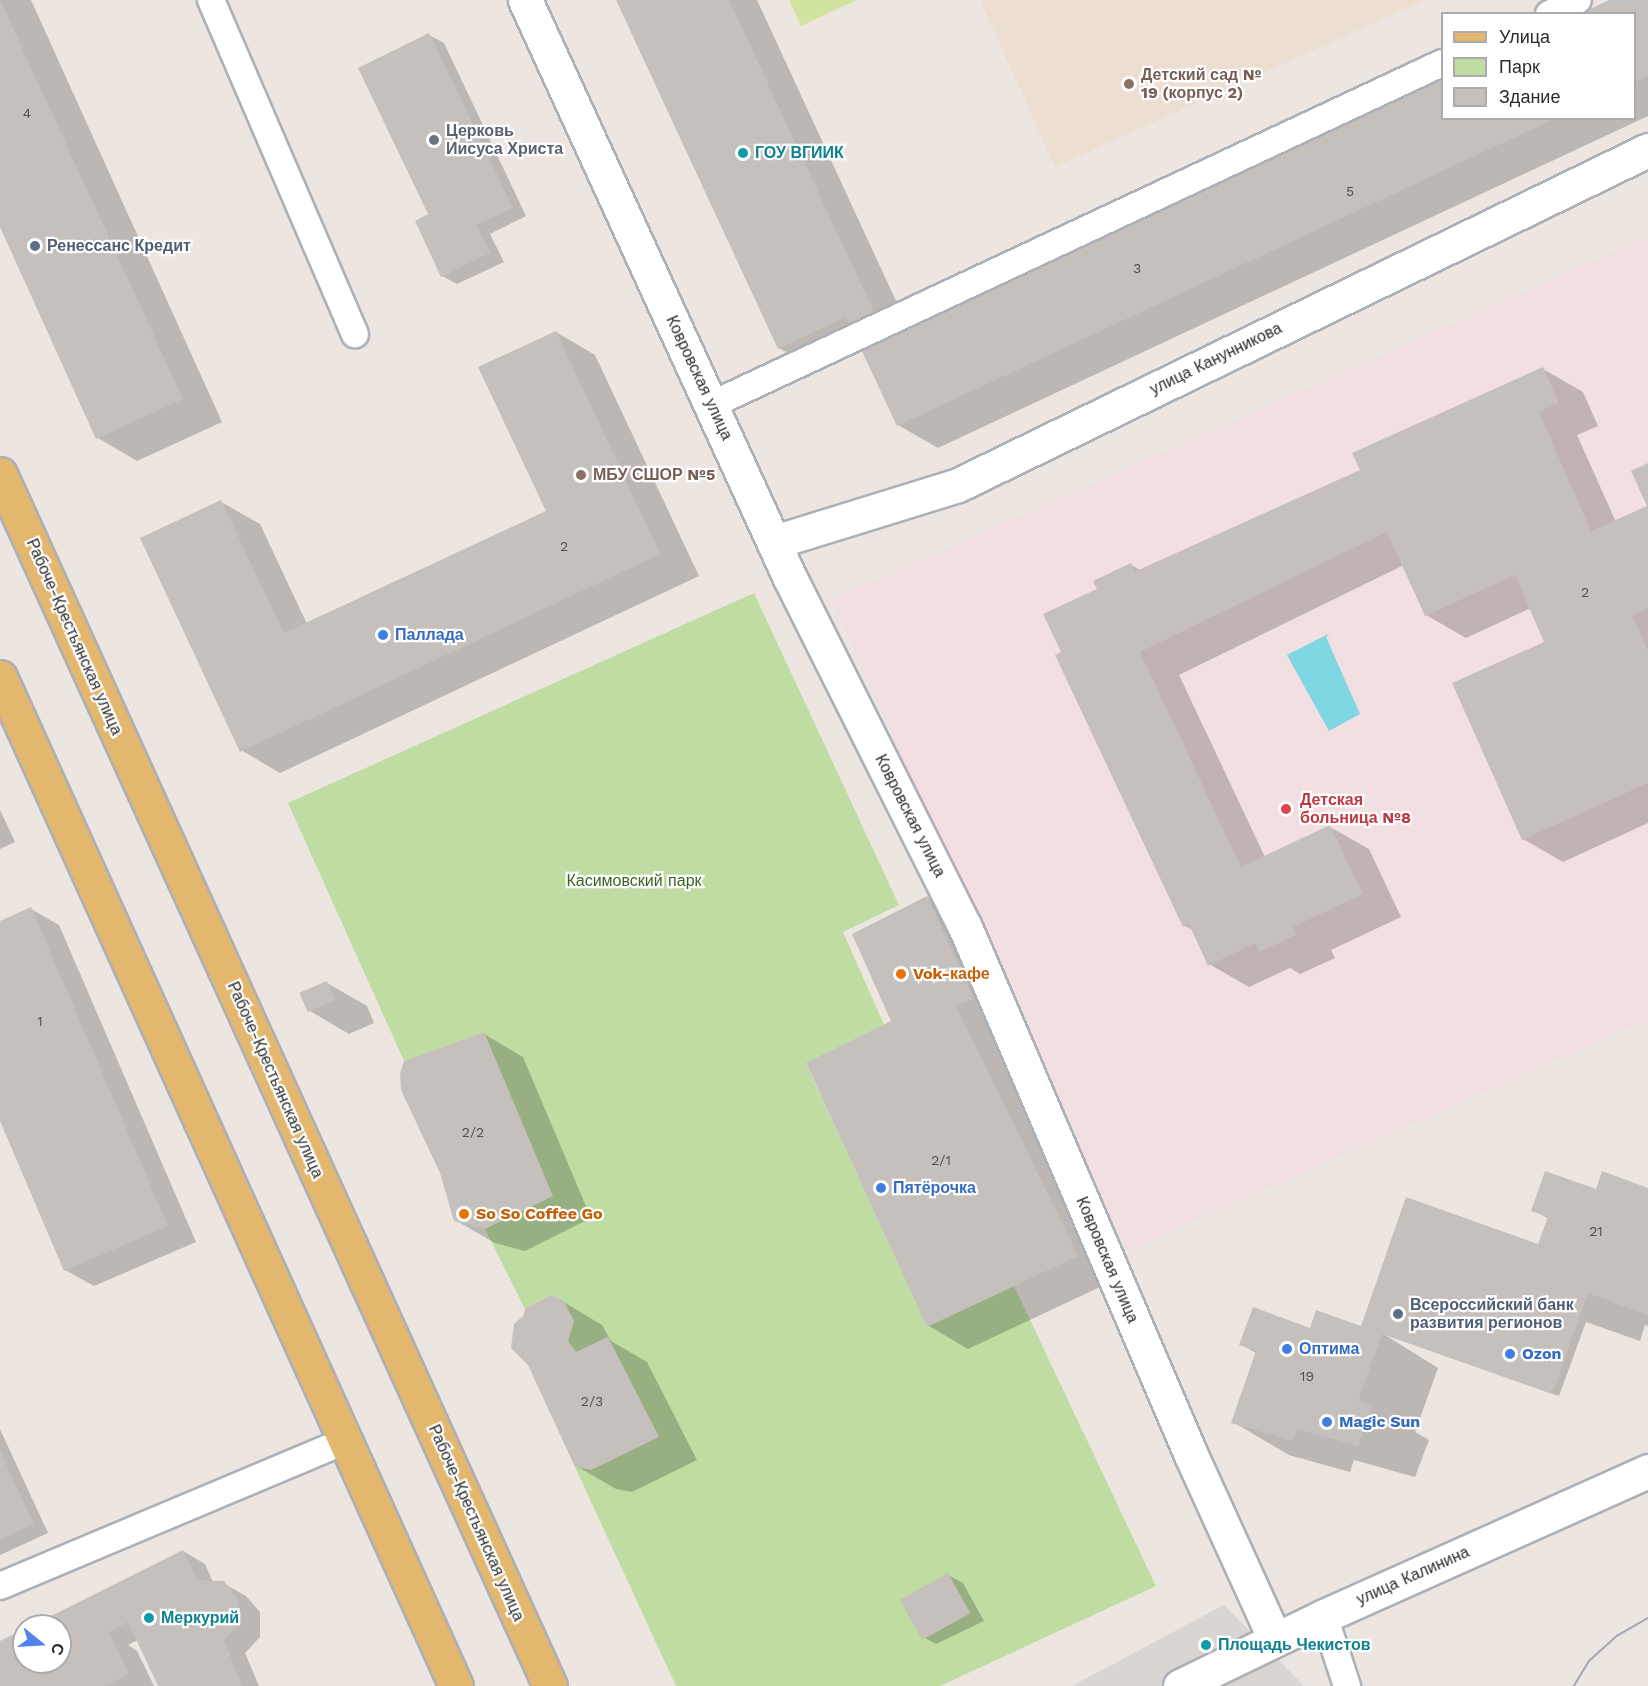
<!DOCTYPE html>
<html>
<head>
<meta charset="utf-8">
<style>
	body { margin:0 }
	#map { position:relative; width:1648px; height:1686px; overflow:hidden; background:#ece5e0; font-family:"Work Sans",sans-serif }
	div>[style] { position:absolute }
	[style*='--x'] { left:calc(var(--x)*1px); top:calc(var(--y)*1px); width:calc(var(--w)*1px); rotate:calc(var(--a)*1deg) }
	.education>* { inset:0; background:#ecdfd2 }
	.medical>* { inset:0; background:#f2dfe2 }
	.green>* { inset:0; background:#bfdda2 }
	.pitch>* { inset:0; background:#d0e39f }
	.plaza>* { inset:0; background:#d9d5d2 }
	.water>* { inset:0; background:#7ed7e3 }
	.shadow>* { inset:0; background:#0003 }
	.building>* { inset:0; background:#c5c0bb; transform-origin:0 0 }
	.roads { filter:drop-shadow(2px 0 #acb0b7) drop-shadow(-2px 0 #acb0b7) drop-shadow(0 2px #acb0b7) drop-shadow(0 -2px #acb0b7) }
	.service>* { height:26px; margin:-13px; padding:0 13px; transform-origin:13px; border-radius:13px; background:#fff }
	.minor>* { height:33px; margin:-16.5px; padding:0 16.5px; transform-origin:16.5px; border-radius:16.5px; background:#fff }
	.tertiary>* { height:33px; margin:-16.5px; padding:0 16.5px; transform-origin:16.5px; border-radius:16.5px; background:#fff }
	.primary>* { height:33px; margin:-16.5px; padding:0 16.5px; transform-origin:16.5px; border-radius:16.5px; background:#e3b76e }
	.tram>* { height:1.5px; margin:-0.75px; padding:0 0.75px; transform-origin:0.75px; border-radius:0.75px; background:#a3a8b4 }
	.dots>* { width:16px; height:16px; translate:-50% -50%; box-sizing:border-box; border:3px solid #fff; border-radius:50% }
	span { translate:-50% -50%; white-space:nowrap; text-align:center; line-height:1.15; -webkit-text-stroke:4.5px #fff; paint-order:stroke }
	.number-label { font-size:14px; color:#525150 }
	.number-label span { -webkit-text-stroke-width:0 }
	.education-label { font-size:16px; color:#785e54; font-weight:700 }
	.left { translate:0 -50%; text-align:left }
	.worship-label { font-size:16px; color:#5b616d; font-weight:700 }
	.culture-label { font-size:16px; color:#0d838f; font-weight:700 }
	.service-label { font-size:16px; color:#4e5e75; font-weight:700 }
	.street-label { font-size:16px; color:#2c2c2c }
	.shop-label { font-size:16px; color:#366cbe; font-weight:700 }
	.health-label { font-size:16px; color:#be3a42; font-weight:700 }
	.park-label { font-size:16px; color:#396322 }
	.food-label { font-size:16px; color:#c56008; font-weight:700 }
	.legend { position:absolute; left:1441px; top:12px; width:195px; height:108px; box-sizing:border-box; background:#fff; border:2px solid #ababab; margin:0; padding:8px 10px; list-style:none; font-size:18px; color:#2c2c2c }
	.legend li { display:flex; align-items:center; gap:12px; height:30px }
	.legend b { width:30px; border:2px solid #ababab }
	.north { position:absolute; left:12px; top:1614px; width:60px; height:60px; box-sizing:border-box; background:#fff; border:2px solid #ababab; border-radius:50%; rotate:108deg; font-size:16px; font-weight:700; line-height:24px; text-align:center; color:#2c2c2c }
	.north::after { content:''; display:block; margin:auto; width:21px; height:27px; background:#5183e8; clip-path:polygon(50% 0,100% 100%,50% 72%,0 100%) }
</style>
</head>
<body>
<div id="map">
	<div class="education">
		<div style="clip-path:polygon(980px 0,1425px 0,1055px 167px)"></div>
	</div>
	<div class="medical">
		<div style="clip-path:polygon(1648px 237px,1648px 1019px,1121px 1253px,832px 600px)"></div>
	</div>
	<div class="green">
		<div style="clip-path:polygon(754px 593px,899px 905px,843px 932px,889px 1036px,806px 1064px,927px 1326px,1014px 1286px,1156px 1586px,940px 1686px,676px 1686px,575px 1467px,608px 1337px,576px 1352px,568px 1341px,574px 1321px,563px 1300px,550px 1295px,525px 1309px,485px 1229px,484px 1032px,404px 1061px,288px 803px)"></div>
	</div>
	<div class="pitch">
		<div style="clip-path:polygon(789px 0,857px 0,801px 26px)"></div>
	</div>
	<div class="plaza">
		<div style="clip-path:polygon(1224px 1605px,1304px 1686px,1072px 1686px)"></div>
	</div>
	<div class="water">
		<div style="clip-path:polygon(1330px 633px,1326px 637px,1360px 714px,1329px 731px,1287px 655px)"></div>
	</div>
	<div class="shadow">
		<div style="clip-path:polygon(0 0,31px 0,222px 422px,137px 461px,98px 438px,0 223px)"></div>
		<div style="clip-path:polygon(618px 0,757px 0,909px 329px,1442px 80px,1442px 118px,1634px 118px,1634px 14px,1613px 0,1648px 0,1648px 116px,938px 448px,898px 425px,863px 350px,819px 371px,779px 348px)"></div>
		<div style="clip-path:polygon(429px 35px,444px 43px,526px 216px,490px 234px,504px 262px,457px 284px,442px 276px,431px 215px)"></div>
		<div style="clip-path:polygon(556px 332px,595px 355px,699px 576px,280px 773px,241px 750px,221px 502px,260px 524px,307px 624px,548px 511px)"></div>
		<div style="clip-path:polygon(1543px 369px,1583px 392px,1598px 426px,1577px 435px,1616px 522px,1648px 507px,1648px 823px,1563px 862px,1523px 839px,1546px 643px,1531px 608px,1466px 638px,1426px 615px,1404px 565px,1179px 675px,1265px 857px,1330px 827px,1369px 849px,1401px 917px,1331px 950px,1335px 958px,1300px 974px,1290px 968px,1249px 987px,1209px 964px,1194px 931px,1185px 926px,1063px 653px,1099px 590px,1131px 565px,1140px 570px,1362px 471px)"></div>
		<div style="clip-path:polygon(0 810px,15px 842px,0 849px)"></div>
		<div style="clip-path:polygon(927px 897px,966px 920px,1117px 1279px,968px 1349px,929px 1326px,893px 1022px)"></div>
		<div style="clip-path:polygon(31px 909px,59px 925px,196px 1242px,94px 1286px,65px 1270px,0 1118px,0 922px)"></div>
		<div style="clip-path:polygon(327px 983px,367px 1006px,374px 1023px,349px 1034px,310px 1011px)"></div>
		<div style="clip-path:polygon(484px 1034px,523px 1057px,591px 1218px,525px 1251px,495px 1243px,455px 1220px)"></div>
		<div style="clip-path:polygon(1648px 1189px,1648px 1326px,1645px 1325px,1640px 1341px,1586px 1322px,1559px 1396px,1382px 1333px,1438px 1368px,1415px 1432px,1429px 1440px,1415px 1477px,1354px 1460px,1350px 1472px,1289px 1455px,1233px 1422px,1257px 1354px,1241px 1344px,1311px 1329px,1369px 1331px,1538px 1246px,1549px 1219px,1533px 1210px,1597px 1191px)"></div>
		<div style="clip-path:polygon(562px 1301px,602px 1325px,611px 1341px,647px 1362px,697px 1460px,632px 1492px,616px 1489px,576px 1466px,525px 1317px)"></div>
		<div style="clip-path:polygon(0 1429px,48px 1533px,0 1555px)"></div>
		<div style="clip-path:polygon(183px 1551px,205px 1564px,213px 1582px,223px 1583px,246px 1596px,260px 1612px,260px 1637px,245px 1653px,259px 1686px,159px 1686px,138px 1640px,128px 1645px,137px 1651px,154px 1686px,0 1686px,0 1643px,24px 1634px,24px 1662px,60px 1662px,60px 1626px,35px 1626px)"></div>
		<div style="clip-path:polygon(948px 1575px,963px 1583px,984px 1621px,936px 1644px,921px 1636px)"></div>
	</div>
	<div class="building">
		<div style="clip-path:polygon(0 0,183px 399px,96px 439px,0 227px)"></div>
		<div style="clip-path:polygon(616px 0,729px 0,886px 338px,1442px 78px,1442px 118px,1556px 118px,897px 426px,846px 317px,778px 349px)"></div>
		<div style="clip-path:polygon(1609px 0,1648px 0,1648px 76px,1634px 82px,1634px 14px,1580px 14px)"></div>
		<div style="clip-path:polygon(429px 33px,513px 208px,476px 225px,490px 253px,441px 277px,415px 221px,428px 214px,358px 68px)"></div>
		<div style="clip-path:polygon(556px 331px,660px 554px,240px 752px,140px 538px,221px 500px,284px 633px,546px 511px,478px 367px)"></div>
		<div style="clip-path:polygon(1543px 367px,1559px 403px,1539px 412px,1591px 531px,1647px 506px,1631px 471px,1648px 463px,1648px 608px,1632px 615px,1648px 651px,1648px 783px,1522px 840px,1452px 683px,1544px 642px,1515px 575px,1425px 616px,1387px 532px,1140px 652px,1241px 867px,1330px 825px,1363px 894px,1293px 927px,1296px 935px,1259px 952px,1255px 943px,1208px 966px,1189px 924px,1183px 927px,1055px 655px,1061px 652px,1043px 614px,1097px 589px,1093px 581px,1131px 563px,1134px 572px,1360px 470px,1352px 453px)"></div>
		<div style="clip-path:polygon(927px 896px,974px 999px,956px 1006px,1078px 1256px,927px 1327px,806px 1063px,891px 1021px,852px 934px)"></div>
		<div style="clip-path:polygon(31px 907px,168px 1226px,64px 1271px,0 1121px,0 921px)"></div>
		<div style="left:327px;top:981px;width:21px;height:30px;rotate:67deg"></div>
		<div style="clip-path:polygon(484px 1032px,553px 1196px,485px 1229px,454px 1221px,440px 1173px,401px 1090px,400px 1073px,404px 1061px)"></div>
		<div style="clip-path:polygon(1545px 1171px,1596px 1189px,1602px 1171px,1648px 1188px,1648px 1315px,1588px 1293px,1552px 1394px,1382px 1334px,1358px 1401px,1372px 1406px,1358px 1446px,1297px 1429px,1293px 1441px,1231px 1423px,1256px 1351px,1239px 1345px,1253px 1307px,1310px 1328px,1316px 1310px,1361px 1326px,1406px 1197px,1538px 1244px,1548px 1217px,1531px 1211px)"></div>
		<div style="clip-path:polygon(550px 1295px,563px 1300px,574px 1321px,568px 1341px,576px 1352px,608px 1337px,659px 1437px,591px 1470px,575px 1467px,528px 1365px,511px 1348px,514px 1324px,523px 1316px,525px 1309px)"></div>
		<div style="clip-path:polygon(0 1451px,34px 1524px,0 1540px)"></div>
		<div style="clip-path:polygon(183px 1550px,197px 1580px,224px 1581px,238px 1599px,238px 1624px,224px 1640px,242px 1686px,158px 1686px,128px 1622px,109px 1632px,129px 1674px,105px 1686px,0 1686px,0 1641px,24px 1629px,24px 1662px,60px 1662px,60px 1626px,31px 1626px)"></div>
		<div style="left:948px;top:1573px;width:46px;height:55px;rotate:61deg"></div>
	</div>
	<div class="roads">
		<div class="service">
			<div style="--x:211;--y:0;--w:364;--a:66.7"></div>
			<div style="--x:1549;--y:14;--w:32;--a:-26"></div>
			<div style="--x:711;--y:405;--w:807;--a:-25.07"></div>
			<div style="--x:0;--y:1586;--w:374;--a:-22.8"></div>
			<div style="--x:1324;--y:1616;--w:74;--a:71.8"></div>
		</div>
		<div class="minor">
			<div style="--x:525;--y:0;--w:634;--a:65.38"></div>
			<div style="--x:789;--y:576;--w:393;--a:63.4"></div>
			<div style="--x:965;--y:927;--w:574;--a:66.83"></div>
			<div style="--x:1191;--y:1455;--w:202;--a:65.5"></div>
			<div style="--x:774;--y:542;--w:193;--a:-17.2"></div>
			<div style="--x:958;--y:485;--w:767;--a:-25.9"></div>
		</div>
		<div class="tertiary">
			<div style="--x:1180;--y:1686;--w:160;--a:-25.9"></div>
			<div style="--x:1324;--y:1616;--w:355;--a:-24.1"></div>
		</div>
		<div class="primary">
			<div style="--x:0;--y:474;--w:1331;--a:65.59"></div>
			<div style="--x:0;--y:677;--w:1107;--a:65.68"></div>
		</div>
	</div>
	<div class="tram">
		<div style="--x:1574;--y:1686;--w:29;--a:-59"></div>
		<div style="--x:1589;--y:1661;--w:38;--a:-42"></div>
		<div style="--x:1617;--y:1636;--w:36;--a:-30"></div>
	</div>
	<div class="dots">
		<div style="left:1129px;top:84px;background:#8d6e63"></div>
		<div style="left:434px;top:140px;background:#6b7280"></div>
		<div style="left:743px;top:153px;background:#0f9aa8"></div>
		<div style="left:35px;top:246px;background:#5c6f8a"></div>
		<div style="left:581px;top:475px;background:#8d6e63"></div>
		<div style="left:383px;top:635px;background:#3f7fe0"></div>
		<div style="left:1286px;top:809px;background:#e0444e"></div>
		<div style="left:901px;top:974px;background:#e8710a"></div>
		<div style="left:881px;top:1188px;background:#3f7fe0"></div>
		<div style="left:464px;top:1214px;background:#e8710a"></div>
		<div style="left:1398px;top:1314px;background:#5c6f8a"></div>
		<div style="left:1287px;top:1349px;background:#3f7fe0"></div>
		<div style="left:1510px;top:1354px;background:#3f7fe0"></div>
		<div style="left:1327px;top:1422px;background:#3f7fe0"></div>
		<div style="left:149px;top:1618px;background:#0f9aa8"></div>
		<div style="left:1206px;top:1645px;background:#0f9aa8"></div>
	</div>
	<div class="number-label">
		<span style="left:27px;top:113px">4</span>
		<span style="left:1350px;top:191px">5</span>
		<span style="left:1137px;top:268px">3</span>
		<span style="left:564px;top:546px">2</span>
		<span style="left:1585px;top:592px">2</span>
		<span style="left:40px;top:1021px">1</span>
		<span style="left:473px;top:1132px">2/2</span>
		<span style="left:941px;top:1160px">2/1</span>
		<span style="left:1596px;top:1231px">21</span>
		<span style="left:1307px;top:1376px">19</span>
		<span style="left:592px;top:1401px">2/3</span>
	</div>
	<div class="education-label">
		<span class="left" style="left:1141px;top:84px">Детский сад №<br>19 (корпус 2)</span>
		<span class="left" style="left:593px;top:475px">МБУ СШОР №5</span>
	</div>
	<div class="worship-label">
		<span class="left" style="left:446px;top:140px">Церковь<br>Иисуса Христа</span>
	</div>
	<div class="culture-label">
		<span class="left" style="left:755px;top:153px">ГОУ ВГИИК</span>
		<span class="left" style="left:161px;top:1618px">Меркурий</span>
		<span class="left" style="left:1218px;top:1645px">Площадь Чекистов</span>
	</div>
	<div class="service-label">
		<span class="left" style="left:47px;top:246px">Ренессанс Кредит</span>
		<span class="left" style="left:1410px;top:1314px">Всероссийский банк<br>развития регионов</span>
	</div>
	<div class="street-label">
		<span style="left:1216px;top:359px;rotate:-26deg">улица Канунникова</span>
		<span style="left:699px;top:378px;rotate:65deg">Ковровская улица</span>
		<span style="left:74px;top:637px;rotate:66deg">Рабоче-Крестьянская улица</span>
		<span style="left:910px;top:816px;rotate:63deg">Ковровская улица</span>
		<span style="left:275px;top:1080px;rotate:66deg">Рабоче-Крестьянская улица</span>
		<span style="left:1107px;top:1260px;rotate:67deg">Ковровская улица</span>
		<span style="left:476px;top:1523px;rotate:66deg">Рабоче-Крестьянская улица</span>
		<span style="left:1413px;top:1576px;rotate:-24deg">улица Калинина</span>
	</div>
	<div class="shop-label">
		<span class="left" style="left:395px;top:635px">Паллада</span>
		<span class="left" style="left:893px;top:1188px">Пятёрочка</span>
		<span class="left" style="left:1299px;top:1349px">Оптима</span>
		<span class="left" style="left:1522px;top:1354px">Ozon</span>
		<span class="left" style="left:1339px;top:1422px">Magic Sun</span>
	</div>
	<div class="health-label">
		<span class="left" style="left:1300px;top:809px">Детская<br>больница №8</span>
	</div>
	<div class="park-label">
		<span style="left:634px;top:881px">Касимовский парк</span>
	</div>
	<div class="food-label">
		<span class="left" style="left:913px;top:974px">Vok-кафе</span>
		<span class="left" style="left:476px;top:1214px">So So Coffee Go</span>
	</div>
	<ul class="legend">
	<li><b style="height:8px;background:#e3b76e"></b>Улица</li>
	<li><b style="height:16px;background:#bfdda2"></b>Парк</li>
	<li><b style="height:16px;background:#c5c0bb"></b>Здание</li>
	</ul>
	<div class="north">С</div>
</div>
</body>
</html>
